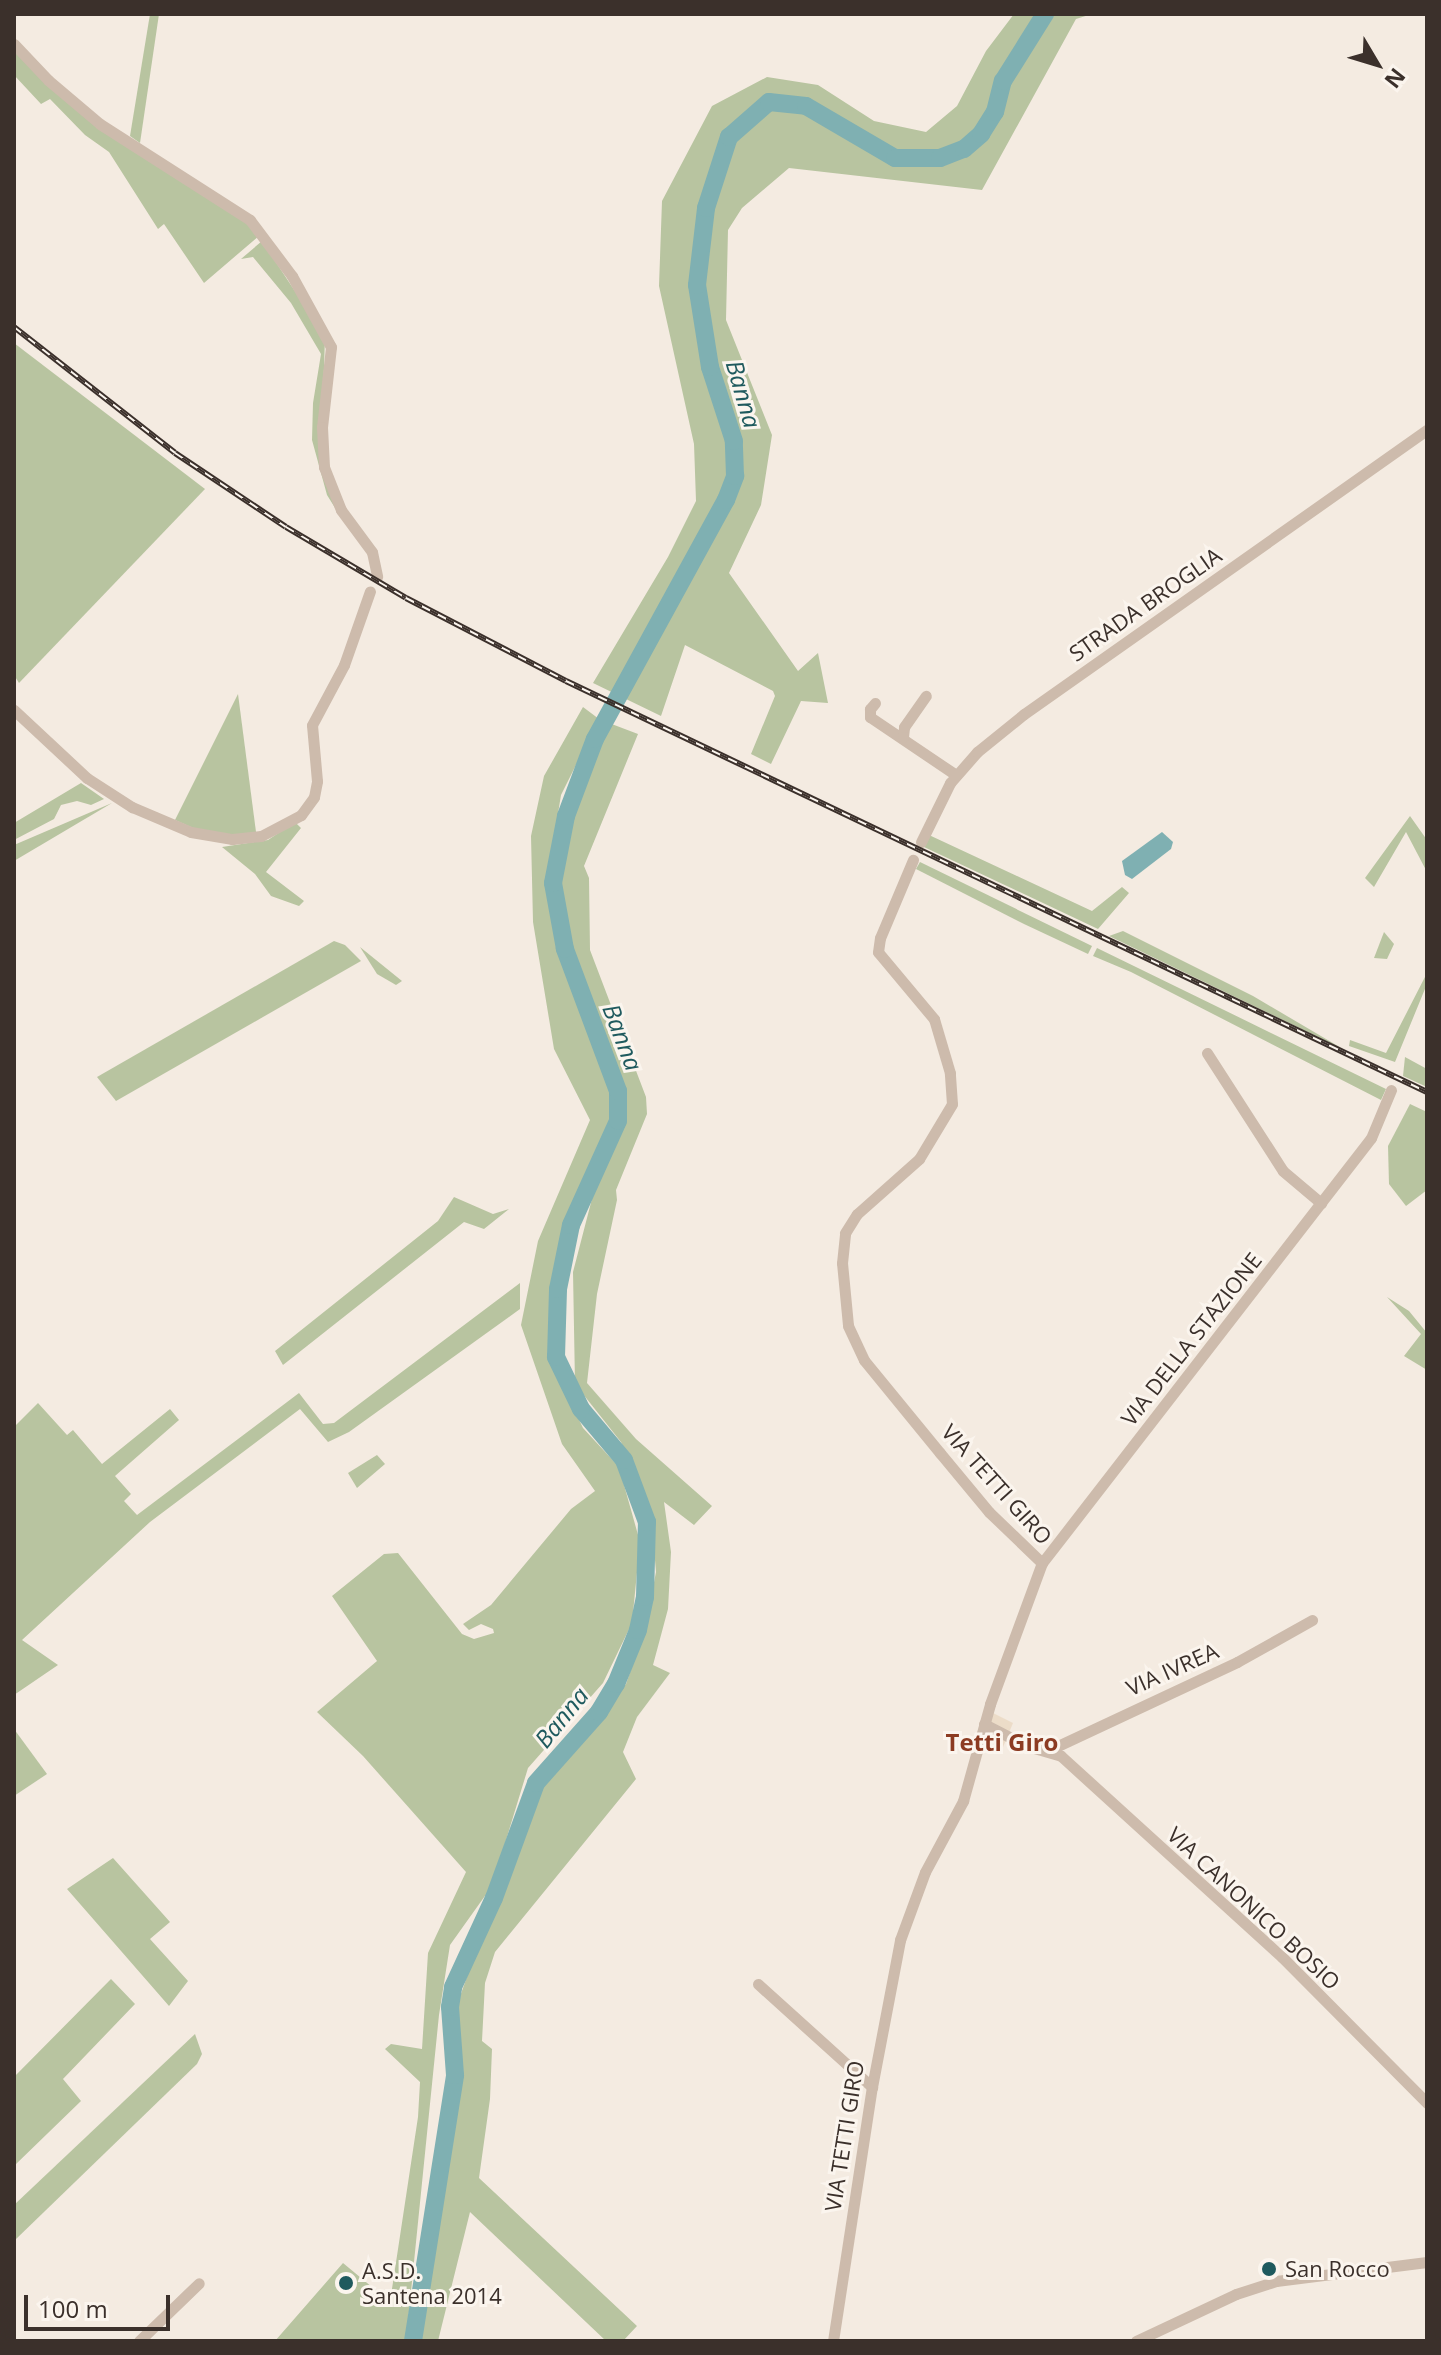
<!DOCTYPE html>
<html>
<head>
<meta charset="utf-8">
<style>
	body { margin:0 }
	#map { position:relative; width:1441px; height:2355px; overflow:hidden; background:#f4ebe1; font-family:"Open Sans",sans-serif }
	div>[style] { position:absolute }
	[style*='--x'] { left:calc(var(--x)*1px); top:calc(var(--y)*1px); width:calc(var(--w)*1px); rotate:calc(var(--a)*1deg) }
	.green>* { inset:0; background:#b8c4a0 }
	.plaza>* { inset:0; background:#ecdcc8 }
	.water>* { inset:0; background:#7fb0b2 }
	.river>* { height:18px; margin:-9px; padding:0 9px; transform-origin:9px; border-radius:9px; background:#7fb0b2 }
	.street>* { height:11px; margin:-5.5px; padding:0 5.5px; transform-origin:5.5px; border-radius:5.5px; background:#cdbbac }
	.rail>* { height:6px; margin-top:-3px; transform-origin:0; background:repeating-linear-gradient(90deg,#fbf5ee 0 9px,#3b302b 0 18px); box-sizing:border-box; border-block:2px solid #3b302b }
	.dots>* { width:22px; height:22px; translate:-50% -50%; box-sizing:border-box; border:4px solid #fbf5ee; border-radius:50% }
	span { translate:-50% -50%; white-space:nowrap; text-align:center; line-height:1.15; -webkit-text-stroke:6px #fbf5ee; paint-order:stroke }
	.street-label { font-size:22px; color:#3b302b }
	.poi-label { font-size:22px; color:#3b302b }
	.left { translate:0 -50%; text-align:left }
	.water-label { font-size:24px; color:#1f5a5e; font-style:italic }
	.neighbourhood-label { font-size:24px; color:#8c3b22; font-weight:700 }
	.frame { position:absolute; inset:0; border:16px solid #3b302b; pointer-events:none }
	.north { position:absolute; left:1337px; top:24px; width:80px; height:80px; -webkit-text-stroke:6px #fbf5ee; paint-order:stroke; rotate:128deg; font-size:22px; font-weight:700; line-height:32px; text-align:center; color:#3b302b }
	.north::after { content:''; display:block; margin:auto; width:28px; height:36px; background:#3b302b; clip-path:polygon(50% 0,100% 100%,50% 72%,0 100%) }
	.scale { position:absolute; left:24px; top:2295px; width:146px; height:36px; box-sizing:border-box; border:4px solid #3b302b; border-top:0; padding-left:10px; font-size:24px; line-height:28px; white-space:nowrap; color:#3b302b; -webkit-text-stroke:6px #fbf5ee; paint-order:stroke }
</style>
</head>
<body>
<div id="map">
	<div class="green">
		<div style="clip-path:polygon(150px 14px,159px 14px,140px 143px,130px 136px)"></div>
		<div style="clip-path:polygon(1014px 14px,1092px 14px,1076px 19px,982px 190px,789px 168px,742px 208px,728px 230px,726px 320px,772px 435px,761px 505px,729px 573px,798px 671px,818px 653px,828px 703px,801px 701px,771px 764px,751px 754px,775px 696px,773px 691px,685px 645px,661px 716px,593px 683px,668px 557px,696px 501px,694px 444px,659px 286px,662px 201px,712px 106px,767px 77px,818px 85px,874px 121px,926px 132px,957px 106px,986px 51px)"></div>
		<div style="clip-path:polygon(14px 49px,90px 121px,245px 221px,260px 235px,204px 283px,164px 224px,158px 229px,109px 152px,85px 135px,50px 99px,41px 104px,14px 75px)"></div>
		<div style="clip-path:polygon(262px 241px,325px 337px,321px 462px,342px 519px,327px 495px,312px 440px,313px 403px,321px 354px,291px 303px,253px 257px,241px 259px)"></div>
		<div style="clip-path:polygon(14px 343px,205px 489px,19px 683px,14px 675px)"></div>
		<div style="clip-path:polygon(238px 694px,256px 832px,230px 836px,202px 832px,175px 820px)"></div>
		<div style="clip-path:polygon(583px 707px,599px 719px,561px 795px,547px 881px,558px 947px,610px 1089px,613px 1118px,566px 1220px,552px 1286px,550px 1359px,583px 1428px,619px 1467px,640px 1542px,632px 1623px,603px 1683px,528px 1768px,492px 1886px,450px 1945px,439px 2015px,406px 2341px,275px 2341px,343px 2263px,390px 2302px,418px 2117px,420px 2082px,385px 2049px,391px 2044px,422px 2049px,428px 1953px,466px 1872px,363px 1756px,317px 1712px,377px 1661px,332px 1596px,384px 1554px,398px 1553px,462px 1634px,474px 1639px,494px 1633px,493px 1629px,481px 1624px,469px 1630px,463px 1624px,491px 1605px,571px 1509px,595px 1491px,562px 1444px,521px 1325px,538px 1241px,590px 1120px,554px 1049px,533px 922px,531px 836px,544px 776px)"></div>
		<div style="clip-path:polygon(609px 723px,638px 734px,584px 866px,589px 878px,590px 950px,646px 1097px,647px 1114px,616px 1190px,617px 1200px,597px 1294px,587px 1383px,636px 1439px,712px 1506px,694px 1525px,664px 1502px,671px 1552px,668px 1609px,653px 1665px,670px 1673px,637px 1717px,623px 1752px,636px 1779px,495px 1952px,485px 1983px,482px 2041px,492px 2049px,490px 2099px,479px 2178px,637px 2326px,623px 2341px,606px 2341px,470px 2212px,438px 2341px,418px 2341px,426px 2307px,458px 2070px,457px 2005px,486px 1923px,509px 1879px,528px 1813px,553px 1768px,626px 1684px,645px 1629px,656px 1572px,652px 1525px,632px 1465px,621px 1442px,575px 1384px,573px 1272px,594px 1191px,625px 1122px,622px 1089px,571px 951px,558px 889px,568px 819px)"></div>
		<div style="clip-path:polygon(81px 783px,104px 799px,91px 805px,77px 801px,61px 805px,54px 819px,14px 840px,14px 823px)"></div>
		<div style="clip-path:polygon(112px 803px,14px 861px,14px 845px)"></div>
		<div style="clip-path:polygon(1410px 816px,1427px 840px,1427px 872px,1406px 832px,1374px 887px,1365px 878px)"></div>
		<div style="clip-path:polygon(295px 822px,301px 828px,266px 872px,304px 901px,299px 906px,271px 896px,255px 874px,222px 847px,268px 840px)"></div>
		<div style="clip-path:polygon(929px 835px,1092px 911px,1122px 887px,1129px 893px,1098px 929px,924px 847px)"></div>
		<div style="clip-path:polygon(920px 862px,1092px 946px,1088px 954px,1024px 924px,916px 869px)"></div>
		<div style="clip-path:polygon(1123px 931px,1253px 996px,1343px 1049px,1109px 936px)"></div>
		<div style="clip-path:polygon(1384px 932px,1394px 944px,1387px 959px,1374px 958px)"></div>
		<div style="clip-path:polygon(334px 941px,345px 945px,361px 961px,116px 1101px,97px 1077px)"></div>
		<div style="clip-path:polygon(360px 947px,402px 981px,396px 985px,377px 974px)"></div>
		<div style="clip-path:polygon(1097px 948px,1386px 1089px,1381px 1100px,1131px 972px,1093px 956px)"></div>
		<div style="clip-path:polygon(1427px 973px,1427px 984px,1395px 1062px,1349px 1046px,1350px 1040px,1386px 1053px)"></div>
		<div style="clip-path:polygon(1405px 1057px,1427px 1069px,1427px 1087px,1403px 1076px)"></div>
		<div style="clip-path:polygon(1410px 1104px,1427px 1112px,1427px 1190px,1406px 1206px,1389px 1184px,1388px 1146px)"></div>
		<div style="clip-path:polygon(454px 1197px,493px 1214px,509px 1209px,484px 1229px,464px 1222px,283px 1365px,275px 1351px,438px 1221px)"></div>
		<div style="clip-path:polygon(520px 1283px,520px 1309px,349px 1432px,328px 1442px,300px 1409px,150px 1522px,22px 1640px,58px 1665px,14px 1695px,14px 1427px,38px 1403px,67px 1435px,73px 1430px,102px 1464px,170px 1409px,179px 1420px,115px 1476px,131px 1494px,124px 1501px,137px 1515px,299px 1393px,323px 1424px,334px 1423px)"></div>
		<div style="clip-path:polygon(1387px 1297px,1409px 1311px,1427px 1333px,1427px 1370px,1404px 1356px,1421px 1334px)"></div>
		<div style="clip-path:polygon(377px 1455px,385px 1464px,357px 1488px,348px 1473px)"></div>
		<div style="clip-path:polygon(14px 1729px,47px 1774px,14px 1796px)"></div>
		<div style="clip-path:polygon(113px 1858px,170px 1922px,150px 1939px,188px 1981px,169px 2006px,67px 1889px)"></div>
		<div style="clip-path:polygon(111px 1979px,135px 2004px,63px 2079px,81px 2101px,14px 2166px,14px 2077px)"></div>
		<div style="clip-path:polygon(195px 2034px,202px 2054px,197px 2064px,14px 2241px,14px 2205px)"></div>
	</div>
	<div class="plaza">
		<div style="clip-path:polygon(991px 1712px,1013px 1723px,1001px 1752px,985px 1744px)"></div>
	</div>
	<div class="water">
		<div style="clip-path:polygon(1162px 832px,1173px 842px,1171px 849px,1132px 879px,1125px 875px,1122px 861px)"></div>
	</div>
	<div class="river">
		<div style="--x:413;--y:2341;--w:269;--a:-81"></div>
		<div style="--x:455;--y:2075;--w:68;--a:-94.2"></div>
		<div style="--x:450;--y:2007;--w:20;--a:-81"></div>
		<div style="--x:453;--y:1987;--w:98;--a:-65.3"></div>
		<div style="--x:494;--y:1898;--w:122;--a:-69.9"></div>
		<div style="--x:536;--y:1783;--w:95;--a:-48.4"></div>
		<div style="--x:599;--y:1712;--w:33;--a:-59"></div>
		<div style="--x:616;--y:1684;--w:58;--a:-67.8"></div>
		<div style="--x:638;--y:1630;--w:34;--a:-78"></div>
		<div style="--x:645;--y:1597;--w:75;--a:-88.5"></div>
		<div style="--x:647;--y:1522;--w:66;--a:-110.4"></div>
		<div style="--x:624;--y:1460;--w:67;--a:-130.1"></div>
		<div style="--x:581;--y:1409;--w:58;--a:-115.7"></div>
		<div style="--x:556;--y:1357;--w:68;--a:-88.3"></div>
		<div style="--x:558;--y:1289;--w:65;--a:-78.5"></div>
		<div style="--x:571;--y:1225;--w:114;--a:-65.7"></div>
		<div style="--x:618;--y:1121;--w:30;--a:-90"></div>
		<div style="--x:618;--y:1091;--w:152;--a:-110.5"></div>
		<div style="--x:565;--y:949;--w:67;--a:-100.3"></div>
		<div style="--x:553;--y:883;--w:68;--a:-79"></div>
		<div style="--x:566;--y:816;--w:82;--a:-69.4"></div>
		<div style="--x:595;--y:739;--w:273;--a:-61.3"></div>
		<div style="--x:726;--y:500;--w:26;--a:-69"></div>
		<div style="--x:735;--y:476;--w:35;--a:-92"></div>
		<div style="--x:734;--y:441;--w:78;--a:-108"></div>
		<div style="--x:710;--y:367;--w:83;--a:-99"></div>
		<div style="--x:697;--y:285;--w:78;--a:-83.3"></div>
		<div style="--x:706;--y:208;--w:75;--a:-72.1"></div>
		<div style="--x:729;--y:137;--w:53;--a:-41.2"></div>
		<div style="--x:769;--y:102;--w:37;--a:6"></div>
		<div style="--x:806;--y:106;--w:103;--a:30.3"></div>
		<div style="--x:895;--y:158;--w:45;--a:0"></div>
		<div style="--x:940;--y:158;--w:26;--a:-21"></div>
		<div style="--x:964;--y:149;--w:23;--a:-41"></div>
		<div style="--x:981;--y:134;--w:26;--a:-58"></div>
		<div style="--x:995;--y:112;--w:32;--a:-76"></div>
		<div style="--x:1003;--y:81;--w:79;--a:-57.9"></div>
	</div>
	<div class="street">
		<div style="--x:14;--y:44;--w:50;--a:46.6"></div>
		<div style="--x:48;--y:80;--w:68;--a:40.2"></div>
		<div style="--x:100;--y:124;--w:178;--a:32.6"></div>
		<div style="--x:250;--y:220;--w:70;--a:53.1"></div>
		<div style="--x:292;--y:276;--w:81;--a:61.2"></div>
		<div style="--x:331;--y:347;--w:81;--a:96.4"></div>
		<div style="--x:322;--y:427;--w:40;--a:87.1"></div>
		<div style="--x:324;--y:467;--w:46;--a:68.4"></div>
		<div style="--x:341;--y:510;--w:52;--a:53.6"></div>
		<div style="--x:372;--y:552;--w:25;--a:78"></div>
		<div style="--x:875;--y:703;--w:8;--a:130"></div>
		<div style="--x:870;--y:709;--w:8;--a:90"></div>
		<div style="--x:870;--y:717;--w:104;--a:34"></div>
		<div style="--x:14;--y:710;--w:100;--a:43"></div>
		<div style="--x:87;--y:778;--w:54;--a:32.8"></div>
		<div style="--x:132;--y:807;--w:64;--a:23"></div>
		<div style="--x:191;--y:832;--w:42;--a:9.7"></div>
		<div style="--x:232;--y:839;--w:29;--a:-6"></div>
		<div style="--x:261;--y:836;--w:45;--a:-27.7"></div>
		<div style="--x:301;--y:815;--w:22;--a:-54"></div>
		<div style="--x:314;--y:797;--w:16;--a:-79"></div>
		<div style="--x:317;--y:781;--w:56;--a:-95.1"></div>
		<div style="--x:312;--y:725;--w:68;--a:-61.9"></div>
		<div style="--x:344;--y:665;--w:78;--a:-70.6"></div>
		<div style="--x:903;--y:737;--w:10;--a:-84"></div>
		<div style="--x:904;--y:727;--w:38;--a:-55"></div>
		<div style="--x:921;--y:842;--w:66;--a:-63.8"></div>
		<div style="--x:950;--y:783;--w:41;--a:-48.9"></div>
		<div style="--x:977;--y:752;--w:60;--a:-39"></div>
		<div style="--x:1024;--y:714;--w:493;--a:-35.2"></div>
		<div style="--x:1207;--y:1053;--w:140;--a:57.2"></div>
		<div style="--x:1283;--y:1171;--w:50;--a:40.1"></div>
		<div style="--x:1042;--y:1563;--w:537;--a:-52.26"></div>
		<div style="--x:1371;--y:1138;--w:52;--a:-67.4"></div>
		<div style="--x:984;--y:1724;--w:48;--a:27.1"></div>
		<div style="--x:1027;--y:1746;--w:35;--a:16"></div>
		<div style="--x:1061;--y:1756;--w:299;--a:42.3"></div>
		<div style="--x:1282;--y:1957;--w:206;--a:45.2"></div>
		<div style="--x:1047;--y:1751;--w:210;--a:-25.1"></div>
		<div style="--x:1237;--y:1662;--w:86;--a:-29.2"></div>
		<div style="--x:758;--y:1984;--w:154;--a:42.1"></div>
		<div style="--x:139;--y:2341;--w:83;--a:-44"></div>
		<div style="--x:833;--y:2341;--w:257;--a:-81.3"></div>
		<div style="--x:872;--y:2087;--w:150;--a:-79.2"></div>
		<div style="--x:900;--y:1940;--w:72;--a:-69.8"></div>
		<div style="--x:925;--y:1872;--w:81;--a:-61.8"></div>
		<div style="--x:963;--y:1801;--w:101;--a:-74.4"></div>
		<div style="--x:990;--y:1704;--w:150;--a:-69.8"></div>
		<div style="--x:1042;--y:1563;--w:74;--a:-136.1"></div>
		<div style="--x:989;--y:1512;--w:77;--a:-129.7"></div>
		<div style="--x:940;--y:1453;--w:120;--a:-129.3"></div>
		<div style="--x:864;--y:1360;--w:38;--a:-115"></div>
		<div style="--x:848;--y:1325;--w:62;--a:-95.5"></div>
		<div style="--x:842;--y:1263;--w:30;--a:-84"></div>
		<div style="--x:845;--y:1233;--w:22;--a:-58"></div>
		<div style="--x:857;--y:1214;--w:83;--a:-41.6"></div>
		<div style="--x:919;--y:1159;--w:64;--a:-59"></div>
		<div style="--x:952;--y:1104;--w:31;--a:-94"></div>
		<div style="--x:950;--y:1073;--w:56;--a:-106.5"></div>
		<div style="--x:934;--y:1019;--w:87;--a:-129.9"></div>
		<div style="--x:878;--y:952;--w:14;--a:-82"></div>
		<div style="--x:880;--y:938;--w:85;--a:-67.1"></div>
		<div style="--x:1136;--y:2341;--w:110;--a:-25.2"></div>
		<div style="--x:1236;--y:2294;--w:42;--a:-18"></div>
		<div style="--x:1276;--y:2281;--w:152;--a:-7.2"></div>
	</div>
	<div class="rail">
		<div style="--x:14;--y:327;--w:204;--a:38"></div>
		<div style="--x:175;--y:453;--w:133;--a:33.7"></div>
		<div style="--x:286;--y:527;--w:139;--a:30.6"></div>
		<div style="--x:406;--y:598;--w:180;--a:27.4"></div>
		<div style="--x:566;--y:681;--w:954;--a:25.52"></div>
	</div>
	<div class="dots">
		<div style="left:1269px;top:2269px;background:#1f5a5e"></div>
		<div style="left:346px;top:2283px;background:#1f5a5e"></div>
	</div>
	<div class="street-label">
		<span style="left:1145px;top:604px;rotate:-35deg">STRADA BROGLIA</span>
		<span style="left:1191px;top:1339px;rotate:-52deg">VIA DELLA STAZIONE</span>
		<span style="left:997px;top:1484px;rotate:48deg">VIA TETTI GIRO</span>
		<span style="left:1172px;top:1669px;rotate:-24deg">VIA IVREA</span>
		<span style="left:1254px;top:1908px;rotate:43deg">VIA CANONICO BOSIO</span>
		<span style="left:844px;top:2136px;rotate:-81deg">VIA TETTI GIRO</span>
	</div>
	<div class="poi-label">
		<span class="left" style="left:1285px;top:2269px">San Rocco</span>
		<span class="left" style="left:362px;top:2283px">A.S.D.<br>Santena 2014</span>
	</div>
	<div class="water-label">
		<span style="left:744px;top:394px;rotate:74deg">Banna</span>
		<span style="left:623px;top:1037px;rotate:69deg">Banna</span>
		<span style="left:561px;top:1717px;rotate:-51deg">Banna</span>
	</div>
	<div class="neighbourhood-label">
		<span style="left:1002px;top:1742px">Tetti Giro</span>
	</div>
	<div class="frame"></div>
	<div class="north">N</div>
	<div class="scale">100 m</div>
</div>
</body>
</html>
